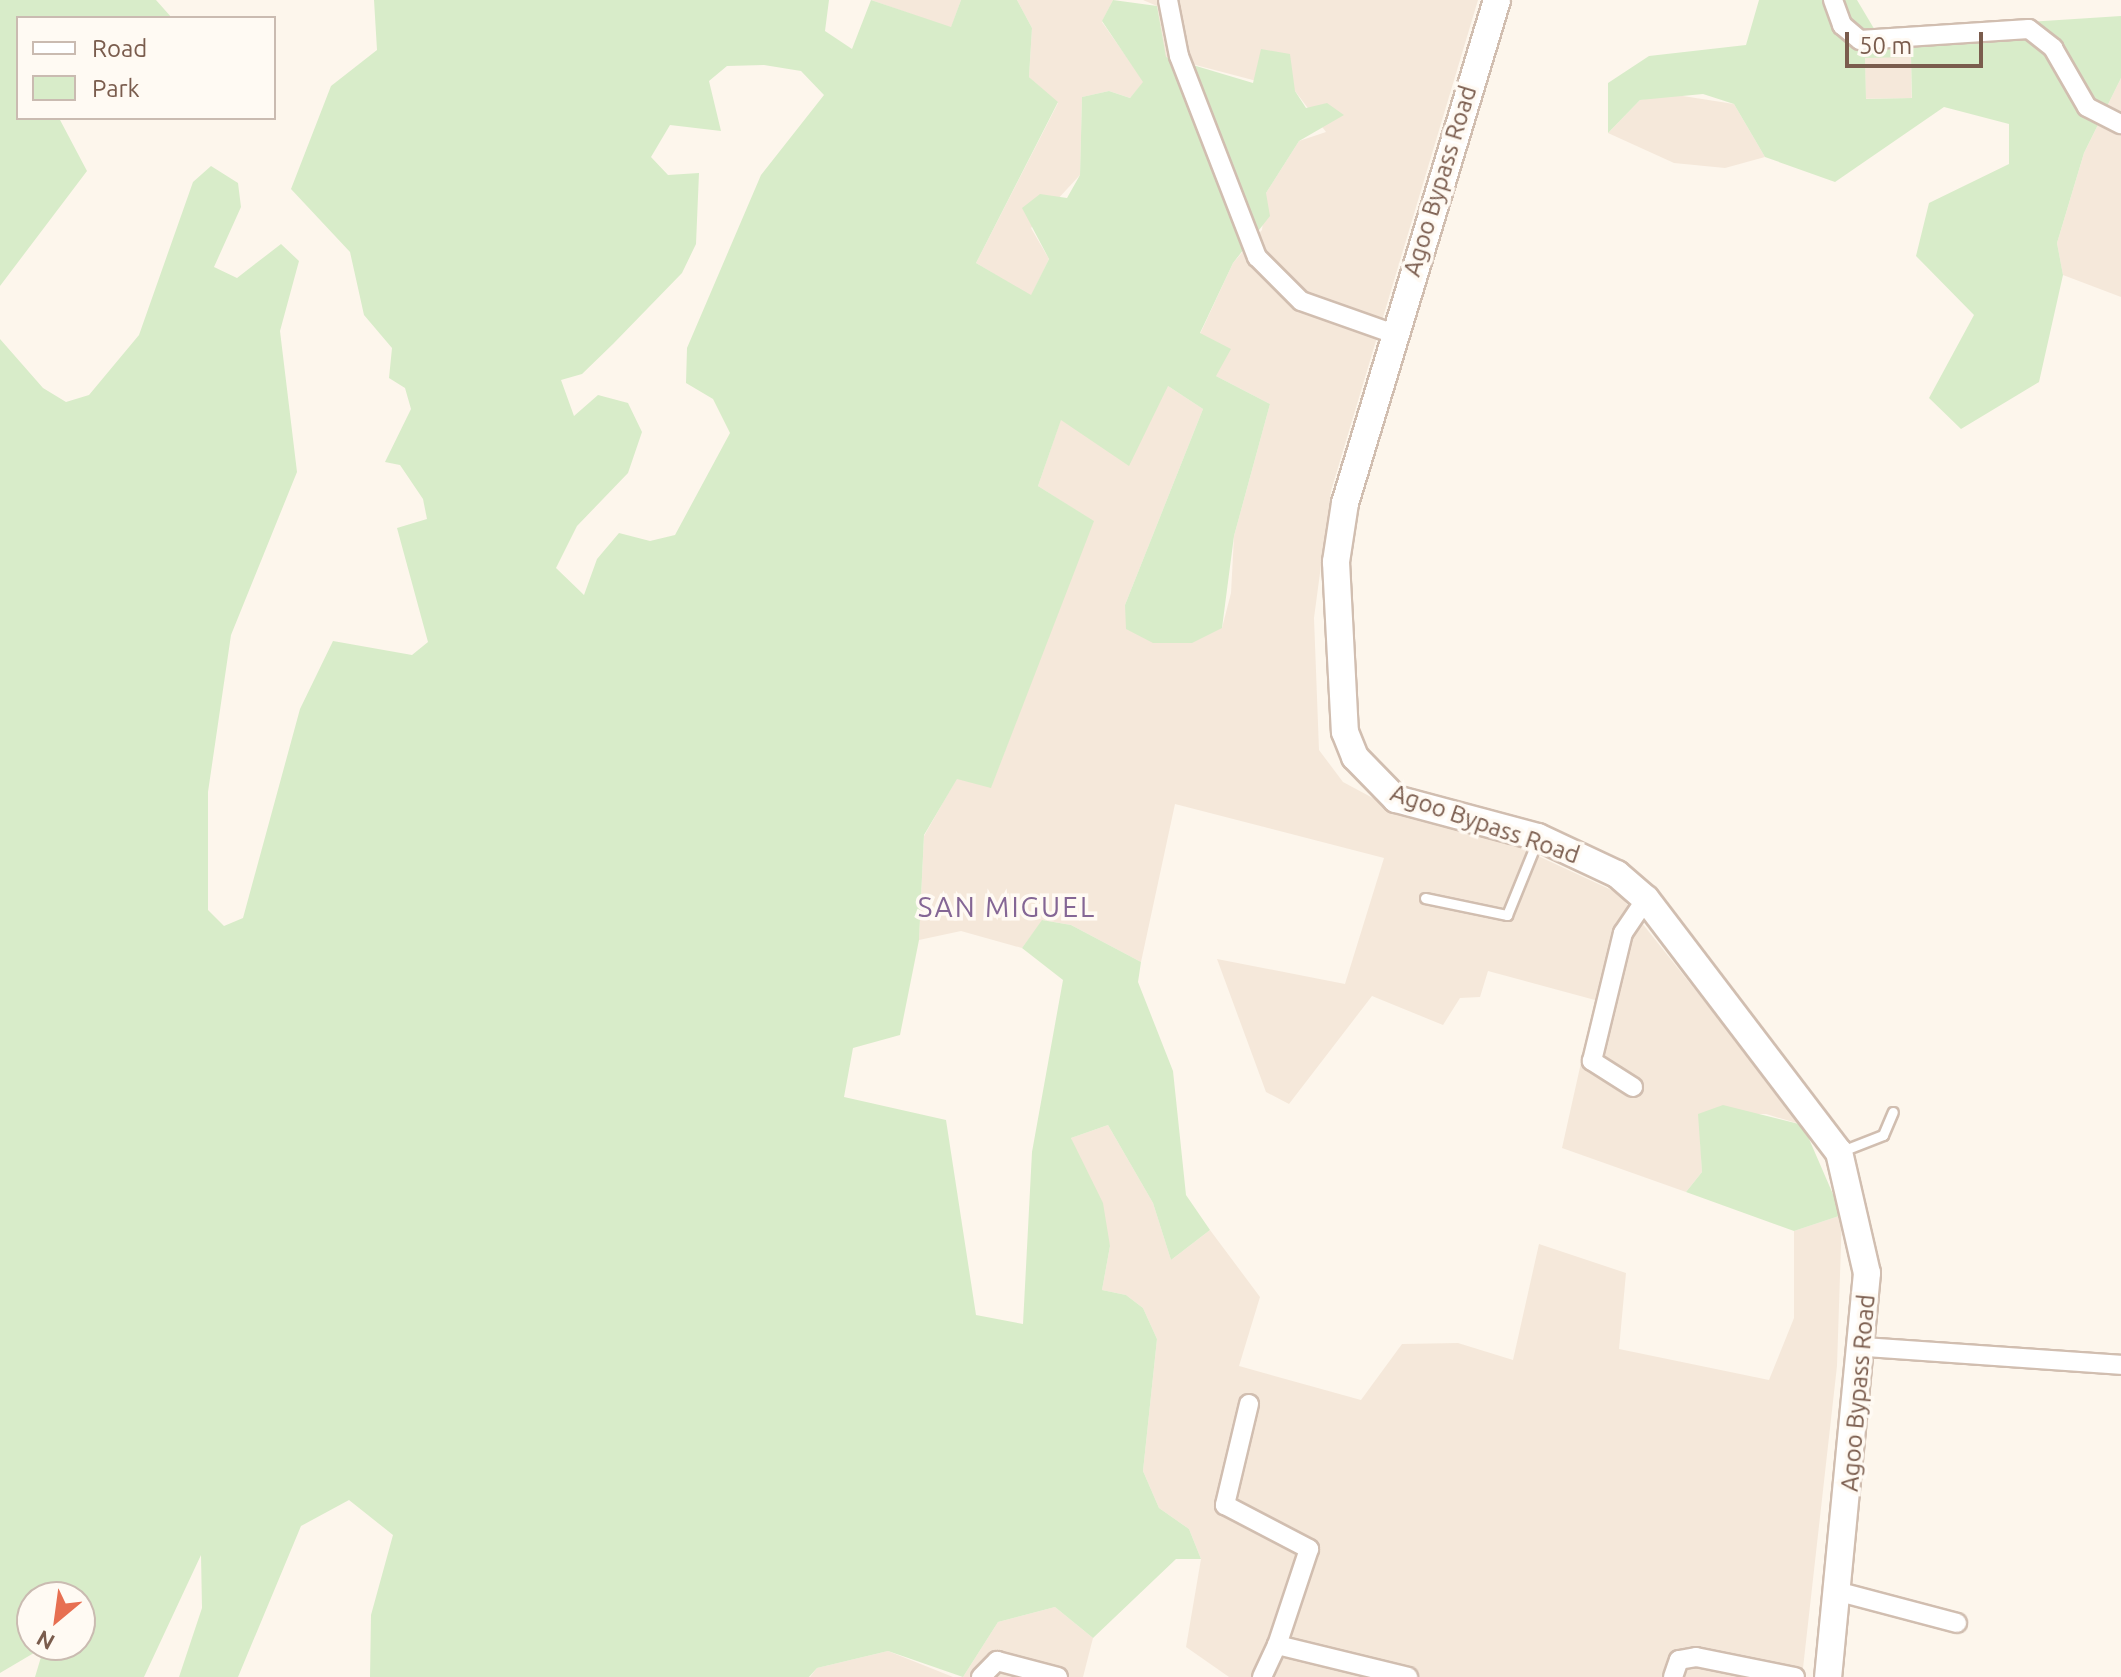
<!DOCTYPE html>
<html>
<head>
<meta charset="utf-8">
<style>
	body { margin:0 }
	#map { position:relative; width:2121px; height:1677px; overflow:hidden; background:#fdf6ec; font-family:Ubuntu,sans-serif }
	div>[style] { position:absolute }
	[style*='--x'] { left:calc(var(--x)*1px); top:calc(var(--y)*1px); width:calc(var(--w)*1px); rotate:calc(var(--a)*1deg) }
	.residential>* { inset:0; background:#f5e8da; transform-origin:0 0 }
	.green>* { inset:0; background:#d8ecc9 }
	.roads { filter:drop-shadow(2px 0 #d1beb0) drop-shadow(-2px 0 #d1beb0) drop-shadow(0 2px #d1beb0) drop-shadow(0 -2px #d1beb0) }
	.lane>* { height:9px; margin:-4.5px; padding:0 4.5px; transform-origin:4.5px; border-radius:4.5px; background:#fff }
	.street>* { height:18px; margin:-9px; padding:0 9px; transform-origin:9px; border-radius:9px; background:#fff }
	.secondary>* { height:26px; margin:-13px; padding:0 13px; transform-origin:13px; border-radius:13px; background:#fff }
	span { translate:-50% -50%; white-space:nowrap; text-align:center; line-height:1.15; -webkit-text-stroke:7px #fffaf3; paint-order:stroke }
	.street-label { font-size:24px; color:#7a5c4d }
	.quarter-label { font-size:28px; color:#846695; letter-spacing:2px }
	.legend { position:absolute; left:16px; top:16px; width:260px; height:104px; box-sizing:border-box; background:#fffaf3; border:2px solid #cabbb1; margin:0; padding:10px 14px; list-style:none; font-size:24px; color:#7a5c4d }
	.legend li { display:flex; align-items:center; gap:16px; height:40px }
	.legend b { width:40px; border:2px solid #cabbb1 }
	.north { position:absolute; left:16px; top:1581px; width:80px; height:80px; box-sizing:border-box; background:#fffaf3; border:2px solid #cabbb1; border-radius:50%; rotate:209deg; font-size:22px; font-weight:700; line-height:32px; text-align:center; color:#7a5c4d }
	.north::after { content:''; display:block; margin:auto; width:28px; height:36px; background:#e76f51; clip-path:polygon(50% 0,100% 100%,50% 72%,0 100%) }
	.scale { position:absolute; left:1845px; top:32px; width:138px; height:36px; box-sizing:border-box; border:4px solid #7a5c4d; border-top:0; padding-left:10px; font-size:24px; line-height:28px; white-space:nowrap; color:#7a5c4d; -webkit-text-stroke:6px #fffaf3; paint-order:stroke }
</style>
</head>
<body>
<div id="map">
	<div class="residential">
		<div style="clip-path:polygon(871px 0,961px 0,951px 28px)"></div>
		<div style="clip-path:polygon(1017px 0,1113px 0,1102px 22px,1144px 82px,1130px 98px,1109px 91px,1082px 97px,1080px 175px,1031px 228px,1049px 259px,1031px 296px,976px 263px,1058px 103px,1029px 77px,1032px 28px)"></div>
		<div style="clip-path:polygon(1143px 0,1478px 0,1331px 491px,1314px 618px,1319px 750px,1343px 782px,1384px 804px,1484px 831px,1618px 893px,1803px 1125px,1766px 1114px,1699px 1114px,1702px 1172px,1686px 1192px,1562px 1148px,1595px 1000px,1488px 971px,1480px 997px,1460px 998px,1443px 1025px,1372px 996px,1289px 1104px,1266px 1092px,1217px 959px,1345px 984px,1384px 858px,1175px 804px,1141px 962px,1071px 925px,1043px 920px,1022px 948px,961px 931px,919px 940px,924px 836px,957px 778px,991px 787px,1093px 521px,1038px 486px,1061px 419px,1168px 386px,1203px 409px,1125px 605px,1222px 628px,1231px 593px,1234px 536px,1270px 404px,1216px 376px,1200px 334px,1233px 263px,1262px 230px,1266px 193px,1299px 141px,1326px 132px,1295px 91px,1165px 57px,1157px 6px)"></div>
		<div style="left:1911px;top:56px;width:42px;height:46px;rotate:89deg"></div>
		<div style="clip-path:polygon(2121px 78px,2121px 297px,2063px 275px,2057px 243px,2084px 153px)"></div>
		<div style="clip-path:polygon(1670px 94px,1734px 104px,1765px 157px,1725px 168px,1674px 163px,1608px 133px,1640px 100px)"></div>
		<div style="clip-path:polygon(1108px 1125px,1153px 1203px,1171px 1260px,1210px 1230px,1260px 1297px,1239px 1366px,1361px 1400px,1402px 1344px,1458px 1343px,1513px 1360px,1539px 1244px,1626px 1273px,1619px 1349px,1769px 1380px,1794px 1318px,1794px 1231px,1842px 1215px,1837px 1366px,1802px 1677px,1229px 1677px,1186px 1647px,1201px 1559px,1189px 1529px,1159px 1508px,1143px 1471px,1157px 1339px,1143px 1308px,1126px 1295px,1102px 1290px,1110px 1246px,1071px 1138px)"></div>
		<div style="clip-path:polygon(1055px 1607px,1093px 1638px,1083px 1677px,963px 1677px,998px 1622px)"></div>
		<div style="clip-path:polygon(888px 1651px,953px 1677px,810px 1677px,817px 1668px)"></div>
	</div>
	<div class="green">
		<div style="clip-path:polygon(0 0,156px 0,172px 18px,18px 18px,18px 118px,59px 118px,87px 171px,0 286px)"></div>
		<div style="clip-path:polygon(evenodd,374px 0,829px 0,825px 31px,852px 49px,871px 0,951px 27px,961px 0,1017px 0,1032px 28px,1029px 77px,1058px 102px,976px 263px,1031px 295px,1049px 259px,1022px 208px,1040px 194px,1067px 198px,1080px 175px,1082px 97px,1109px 91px,1130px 98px,1143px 82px,1102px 21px,1113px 0,1157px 6px,1166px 57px,1253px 83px,1261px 49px,1290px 54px,1295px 91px,1306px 108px,1327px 103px,1344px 115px,1299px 141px,1266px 193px,1270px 216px,1233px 263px,1200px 333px,1231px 349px,1216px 376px,1270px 404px,1234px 536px,1222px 628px,1192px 643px,1153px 643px,1126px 629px,1125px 605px,1203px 409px,1168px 386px,1129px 466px,1061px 420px,1038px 486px,1094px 521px,991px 788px,957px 779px,924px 835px,919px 940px,900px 1035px,853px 1048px,844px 1097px,946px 1120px,976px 1315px,1023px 1324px,1032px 1152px,1063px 980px,1022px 948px,1042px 920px,1071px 925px,1141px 962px,1138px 982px,1173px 1071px,1186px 1195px,1210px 1230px,1171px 1260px,1153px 1203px,1108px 1125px,1071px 1138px,1103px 1203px,1110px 1246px,1102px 1290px,1126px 1295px,1143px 1308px,1157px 1339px,1143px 1471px,1159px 1508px,1189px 1529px,1201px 1559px,1176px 1559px,1093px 1638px,1055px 1607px,998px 1622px,963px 1677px,888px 1651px,817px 1668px,809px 1677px,370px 1677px,371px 1615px,393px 1535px,349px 1500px,301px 1526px,238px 1677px,179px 1677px,202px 1608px,201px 1555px,144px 1677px,35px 1677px,44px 1647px,0 1673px,0 339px,43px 388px,66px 402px,89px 395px,139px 335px,193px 182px,211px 166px,238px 183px,241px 207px,214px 267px,237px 278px,281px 244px,299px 261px,280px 331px,297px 472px,231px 635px,208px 792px,208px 910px,224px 926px,243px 918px,300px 709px,333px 641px,412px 655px,428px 642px,397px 528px,427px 519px,423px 499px,400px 465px,385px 462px,411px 409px,405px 388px,389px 378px,392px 348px,364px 315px,350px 252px,291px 189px,331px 86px,377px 50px,374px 0,764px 65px,801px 71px,824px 95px,761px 175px,687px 348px,686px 383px,713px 399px,730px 433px,675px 535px,650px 541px,619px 533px,597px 559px,584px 595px,556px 568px,577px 526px,628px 473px,642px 432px,628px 403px,598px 395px,574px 416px,561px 380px,582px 374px,613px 344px,682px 273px,696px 244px,699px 173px,668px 175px,651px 157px,670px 125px,721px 131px,709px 81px,727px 66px,764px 65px,374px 0,32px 1597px,80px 1597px,80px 1645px,32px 1645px,32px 1597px)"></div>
		<div style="clip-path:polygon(evenodd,1759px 0,1857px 0,1876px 32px,2121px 16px,2121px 78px,2084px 153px,2057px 243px,2063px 275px,2039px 382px,1961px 429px,1929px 398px,1974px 315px,1916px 256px,1929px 203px,2009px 164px,2009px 124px,1944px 107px,1835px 182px,1765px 157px,1734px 104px,1703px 94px,1640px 100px,1608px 133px,1608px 83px,1649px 56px,1746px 45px,1759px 0,1911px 57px,1912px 98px,1866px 99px,1865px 58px,1911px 57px)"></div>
		<div style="clip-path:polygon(1723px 1105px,1803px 1125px,1842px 1215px,1794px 1231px,1686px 1192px,1702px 1172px,1698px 1114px)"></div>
	</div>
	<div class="roads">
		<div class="lane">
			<div style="--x:1425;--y:898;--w:84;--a:11.7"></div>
			<div style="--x:1507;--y:915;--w:80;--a:-67.9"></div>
			<div style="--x:1842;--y:1151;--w:44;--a:-21.3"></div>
			<div style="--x:1883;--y:1135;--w:25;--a:-67"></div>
		</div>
		<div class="street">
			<div style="--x:1168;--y:0;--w:57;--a:78.9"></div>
			<div style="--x:1179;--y:56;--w:216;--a:68.8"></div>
			<div style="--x:1257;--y:257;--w:62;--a:45"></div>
			<div style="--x:1301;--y:301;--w:99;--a:19.5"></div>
			<div style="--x:1833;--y:0;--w:27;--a:70"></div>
			<div style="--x:1842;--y:25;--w:23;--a:40"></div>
			<div style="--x:1860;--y:40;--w:169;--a:-3.7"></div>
			<div style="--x:2029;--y:29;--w:31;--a:38"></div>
			<div style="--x:2053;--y:48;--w:68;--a:60"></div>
			<div style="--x:2087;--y:107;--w:38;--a:27"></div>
			<div style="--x:1633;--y:1087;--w:49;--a:-147.6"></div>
			<div style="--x:1592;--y:1061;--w:132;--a:-76.4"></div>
			<div style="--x:1623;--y:933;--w:41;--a:-55.9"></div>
			<div style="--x:1865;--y:1347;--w:257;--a:4"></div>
			<div style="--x:1249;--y:1404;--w:104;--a:103.4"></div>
			<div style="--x:1225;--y:1505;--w:95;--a:27.6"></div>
			<div style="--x:1309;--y:1549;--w:101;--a:108.4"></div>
			<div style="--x:1840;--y:1592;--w:121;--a:14.8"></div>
			<div style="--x:981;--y:1677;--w:23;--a:-45"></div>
			<div style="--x:997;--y:1661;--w:63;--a:14.7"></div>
			<div style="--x:1262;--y:1677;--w:35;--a:-65"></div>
			<div style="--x:1277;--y:1645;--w:135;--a:13.7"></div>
			<div style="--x:1673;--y:1677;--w:18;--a:-71"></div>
			<div style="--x:1679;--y:1660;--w:17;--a:-10"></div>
			<div style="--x:1696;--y:1657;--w:101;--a:11.4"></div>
		</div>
		<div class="secondary">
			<div style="--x:1497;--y:0;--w:525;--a:106.81"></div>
			<div style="--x:1345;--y:503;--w:60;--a:98.7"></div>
			<div style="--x:1336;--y:562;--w:170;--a:87"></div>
			<div style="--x:1345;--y:732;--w:27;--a:68"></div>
			<div style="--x:1355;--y:757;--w:59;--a:45.7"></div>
			<div style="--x:1396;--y:799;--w:147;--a:15"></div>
			<div style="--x:1538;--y:837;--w:87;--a:25.1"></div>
			<div style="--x:1617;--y:874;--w:38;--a:41"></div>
			<div style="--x:1646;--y:899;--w:318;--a:52.7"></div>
			<div style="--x:1839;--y:1152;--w:124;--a:77"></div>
			<div style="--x:1867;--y:1273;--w:406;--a:95.5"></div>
		</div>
	</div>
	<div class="street-label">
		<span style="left:1440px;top:181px;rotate:-73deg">Agoo Bypass Road</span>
		<span style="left:1485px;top:824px;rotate:19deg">Agoo Bypass Road</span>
		<span style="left:1858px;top:1393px;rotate:-85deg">Agoo Bypass Road</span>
	</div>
	<div class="quarter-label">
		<span style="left:1007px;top:907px">SAN MIGUEL</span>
	</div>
	<ul class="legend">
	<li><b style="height:10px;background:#fff"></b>Road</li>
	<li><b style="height:22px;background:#d8ecc9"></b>Park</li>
	</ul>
	<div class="north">N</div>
	<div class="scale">50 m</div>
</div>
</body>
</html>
